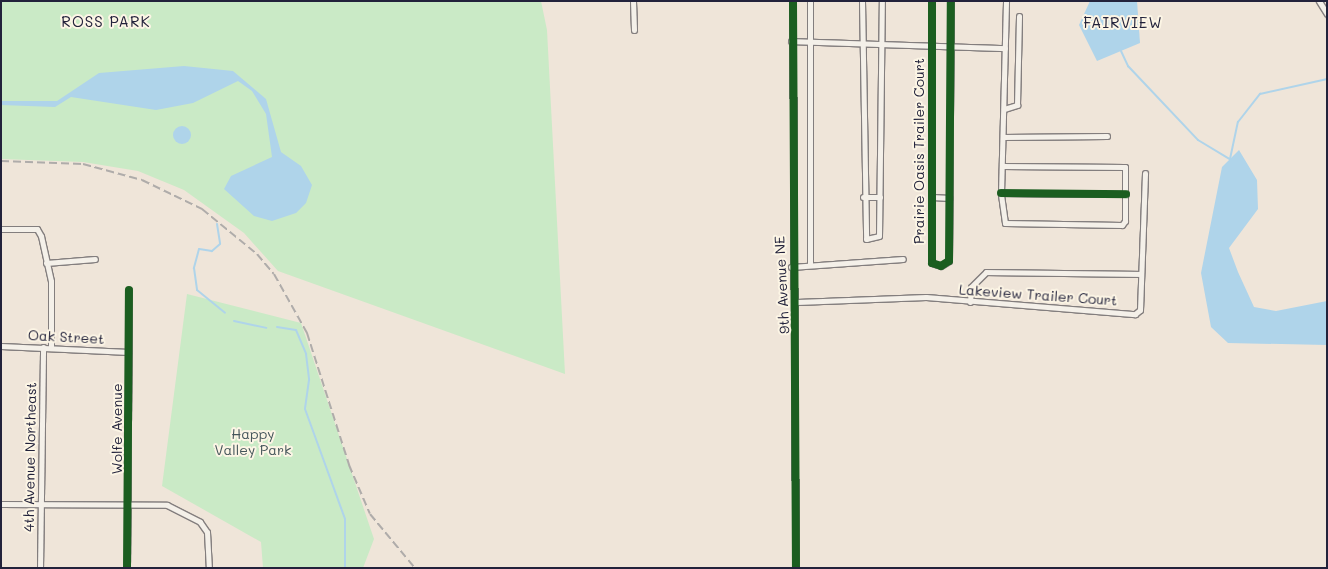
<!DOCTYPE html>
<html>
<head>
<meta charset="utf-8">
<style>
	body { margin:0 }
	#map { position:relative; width:1328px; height:569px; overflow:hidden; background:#efe5d9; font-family:Mali,sans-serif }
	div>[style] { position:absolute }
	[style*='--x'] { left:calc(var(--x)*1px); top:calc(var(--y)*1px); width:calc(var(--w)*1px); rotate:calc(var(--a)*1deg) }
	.green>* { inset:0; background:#caeac6 }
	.water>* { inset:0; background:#afd4ea }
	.round { border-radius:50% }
	.stream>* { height:2px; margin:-1px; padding:0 1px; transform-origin:1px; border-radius:1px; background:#afd4ea }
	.roads { filter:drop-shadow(1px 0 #837e7e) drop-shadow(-1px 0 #837e7e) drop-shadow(0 1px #837e7e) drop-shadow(0 -1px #837e7e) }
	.minor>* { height:5px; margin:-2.5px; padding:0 2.5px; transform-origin:2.5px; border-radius:2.5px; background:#f4f0e9 }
	.tertiary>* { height:6px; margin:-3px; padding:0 3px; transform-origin:3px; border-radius:3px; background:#f4f0e9 }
	.rail>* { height:2px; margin-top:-1px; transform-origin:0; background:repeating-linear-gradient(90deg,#afacaa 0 8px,transparent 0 12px) }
	.cycleway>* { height:8px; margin:-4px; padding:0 4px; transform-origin:4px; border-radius:4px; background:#1b5e20 }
	span { translate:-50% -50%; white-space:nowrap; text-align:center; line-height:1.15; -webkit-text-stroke:4px #fcf5e5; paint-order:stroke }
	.street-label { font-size:14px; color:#22223b }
	.park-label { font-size:14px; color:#44555a }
	.neighbourhood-label { font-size:15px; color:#22223b; letter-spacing:1px }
	.frame { position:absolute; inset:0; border:2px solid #22223b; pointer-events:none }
</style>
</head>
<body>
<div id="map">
	<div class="green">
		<div style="clip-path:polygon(1px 1px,541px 1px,547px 30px,565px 374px,278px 271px,244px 233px,184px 190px,138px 171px,83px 162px,1px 159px)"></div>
		<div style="clip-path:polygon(187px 294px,301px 323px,374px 539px,363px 568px,263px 568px,261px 542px,162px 486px)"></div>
	</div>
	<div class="water">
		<div style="clip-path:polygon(1090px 1px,1137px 1px,1140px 43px,1097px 61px,1079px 25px)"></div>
		<div style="clip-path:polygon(184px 66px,233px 71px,266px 99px,281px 152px,301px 166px,312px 185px,306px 203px,296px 213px,272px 221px,254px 216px,224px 189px,231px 176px,272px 157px,266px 114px,252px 91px,238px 81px,193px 103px,156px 110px,71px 97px,55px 107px,1px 105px,1px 101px,57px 101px,99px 73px)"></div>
		<div class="round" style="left:173px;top:126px;width:18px;height:18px"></div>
		<div style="clip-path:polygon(1239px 150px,1257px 180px,1258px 209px,1229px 248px,1238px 272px,1254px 307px,1276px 311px,1327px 301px,1327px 345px,1228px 343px,1211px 327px,1201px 273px,1222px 167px)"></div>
	</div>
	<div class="stream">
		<div style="--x:1121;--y:51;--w:17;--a:65"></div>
		<div style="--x:1128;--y:66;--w:102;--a:46.6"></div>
		<div style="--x:1198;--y:140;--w:37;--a:31"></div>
		<div style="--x:1230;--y:159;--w:38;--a:-78"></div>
		<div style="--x:1238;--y:122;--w:36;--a:-52"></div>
		<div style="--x:1260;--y:94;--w:69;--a:-12.6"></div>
		<div style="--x:217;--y:224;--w:20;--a:81"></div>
		<div style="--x:220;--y:244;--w:11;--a:139"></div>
		<div style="--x:212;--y:251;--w:13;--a:-171"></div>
		<div style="--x:199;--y:249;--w:20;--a:105"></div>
		<div style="--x:194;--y:268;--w:22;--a:82"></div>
		<div style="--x:197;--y:290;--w:36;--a:39"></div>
		<div style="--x:234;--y:321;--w:33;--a:12"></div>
		<div style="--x:277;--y:327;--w:19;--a:9"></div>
		<div style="--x:296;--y:330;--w:26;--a:67"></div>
		<div style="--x:306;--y:354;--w:26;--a:83"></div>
		<div style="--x:309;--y:380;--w:29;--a:98"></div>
		<div style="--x:305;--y:409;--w:117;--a:70"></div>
		<div style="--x:345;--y:519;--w:49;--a:90"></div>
	</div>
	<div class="roads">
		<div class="minor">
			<div style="--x:633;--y:1;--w:29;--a:88"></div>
			<div style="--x:862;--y:1;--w:238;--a:89"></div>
			<div style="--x:866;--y:239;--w:13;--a:-13"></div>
			<div style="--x:879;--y:236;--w:235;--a:-89.3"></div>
			<div style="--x:932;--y:1;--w:262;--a:90"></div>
			<div style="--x:932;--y:263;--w:9;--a:18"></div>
			<div style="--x:941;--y:266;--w:9;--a:-32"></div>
			<div style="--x:949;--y:261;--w:260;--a:-89.6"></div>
			<div style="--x:1319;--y:1;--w:15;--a:58"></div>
			<div style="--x:791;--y:41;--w:214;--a:1.9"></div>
			<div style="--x:1004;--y:109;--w:14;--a:-17"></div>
			<div style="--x:1017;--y:105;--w:89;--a:-88.7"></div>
			<div style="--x:1003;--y:137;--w:104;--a:-0.6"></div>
			<div style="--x:1002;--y:166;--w:123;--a:0.5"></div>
			<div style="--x:1125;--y:167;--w:54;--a:90"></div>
			<div style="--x:1125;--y:221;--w:5;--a:127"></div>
			<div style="--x:1122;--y:225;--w:117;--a:-179"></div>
			<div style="--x:1005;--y:223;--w:30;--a:-98"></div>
			<div style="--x:1001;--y:193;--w:192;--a:-88.5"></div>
			<div style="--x:1001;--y:193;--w:125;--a:0.5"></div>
			<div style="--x:863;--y:197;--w:17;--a:0"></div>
			<div style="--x:932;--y:197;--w:18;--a:3"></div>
			<div style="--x:1;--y:229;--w:36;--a:0"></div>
			<div style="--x:37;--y:229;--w:8;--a:60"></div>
			<div style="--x:41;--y:236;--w:46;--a:77.5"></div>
			<div style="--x:51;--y:281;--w:66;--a:90"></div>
			<div style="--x:46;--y:263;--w:49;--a:-4.7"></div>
			<div style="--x:810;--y:265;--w:264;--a:-90"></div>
			<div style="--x:791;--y:267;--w:112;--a:-4.1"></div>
			<div style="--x:797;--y:302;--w:129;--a:-2.2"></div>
			<div style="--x:926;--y:297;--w:210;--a:4.7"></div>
			<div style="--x:1135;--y:314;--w:6;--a:-39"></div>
			<div style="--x:1140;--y:310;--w:137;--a:-87.9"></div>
			<div style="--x:970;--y:302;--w:15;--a:-86"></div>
			<div style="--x:971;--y:287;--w:21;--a:-45"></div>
			<div style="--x:986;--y:272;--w:155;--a:0.7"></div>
			<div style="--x:1;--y:346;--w:128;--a:2.7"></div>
			<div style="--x:1;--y:504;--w:166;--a:0.3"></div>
			<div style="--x:167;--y:505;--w:37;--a:27"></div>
			<div style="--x:200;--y:522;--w:12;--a:55"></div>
			<div style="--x:207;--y:532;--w:36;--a:87"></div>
			<div style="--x:40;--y:568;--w:221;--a:-89.2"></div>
			<div style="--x:127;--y:568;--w:278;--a:-89.6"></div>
		</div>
		<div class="tertiary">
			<div style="--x:793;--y:1;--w:567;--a:89.7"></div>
		</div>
	</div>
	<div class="rail">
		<div style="--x:1;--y:161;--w:82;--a:2.1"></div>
		<div style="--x:83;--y:164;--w:61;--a:15.2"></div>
		<div style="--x:142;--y:180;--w:67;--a:25.8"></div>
		<div style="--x:202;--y:209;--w:71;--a:39.3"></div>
		<div style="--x:257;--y:254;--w:26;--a:50"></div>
		<div style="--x:274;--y:274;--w:68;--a:60.8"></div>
		<div style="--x:307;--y:333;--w:139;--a:72.3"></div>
		<div style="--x:349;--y:465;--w:53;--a:66.8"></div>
		<div style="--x:370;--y:514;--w:70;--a:50.2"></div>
	</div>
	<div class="cycleway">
		<div style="--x:793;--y:1;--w:567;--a:89.7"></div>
		<div style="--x:932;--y:1;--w:262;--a:90"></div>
		<div style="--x:932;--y:263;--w:9;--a:18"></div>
		<div style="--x:941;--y:266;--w:9;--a:-32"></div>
		<div style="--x:949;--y:261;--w:260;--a:-89.6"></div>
		<div style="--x:1001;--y:193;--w:125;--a:0.5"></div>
		<div style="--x:127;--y:568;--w:278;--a:-89.6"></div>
	</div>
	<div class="street-label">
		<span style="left:919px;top:151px;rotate:-90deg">Prairie Oasis Trailer Court</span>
		<span style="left:782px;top:285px;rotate:-93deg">9th Avenue NE</span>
		<span style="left:1038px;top:295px;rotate:4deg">Lakeview Trailer Court</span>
		<span style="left:66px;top:337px;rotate:3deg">Oak Street</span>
		<span style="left:117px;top:429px;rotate:-90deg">Wolfe Avenue</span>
		<span style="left:30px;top:457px;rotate:-89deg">4th Avenue Northeast</span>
	</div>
	<div class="park-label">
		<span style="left:253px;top:442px">Happy<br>Valley Park</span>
	</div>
	<div class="neighbourhood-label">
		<span style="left:106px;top:22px">ROSS PARK</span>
		<span style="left:1123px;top:23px">FAIRVIEW</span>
	</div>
	<div class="frame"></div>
</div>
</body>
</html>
